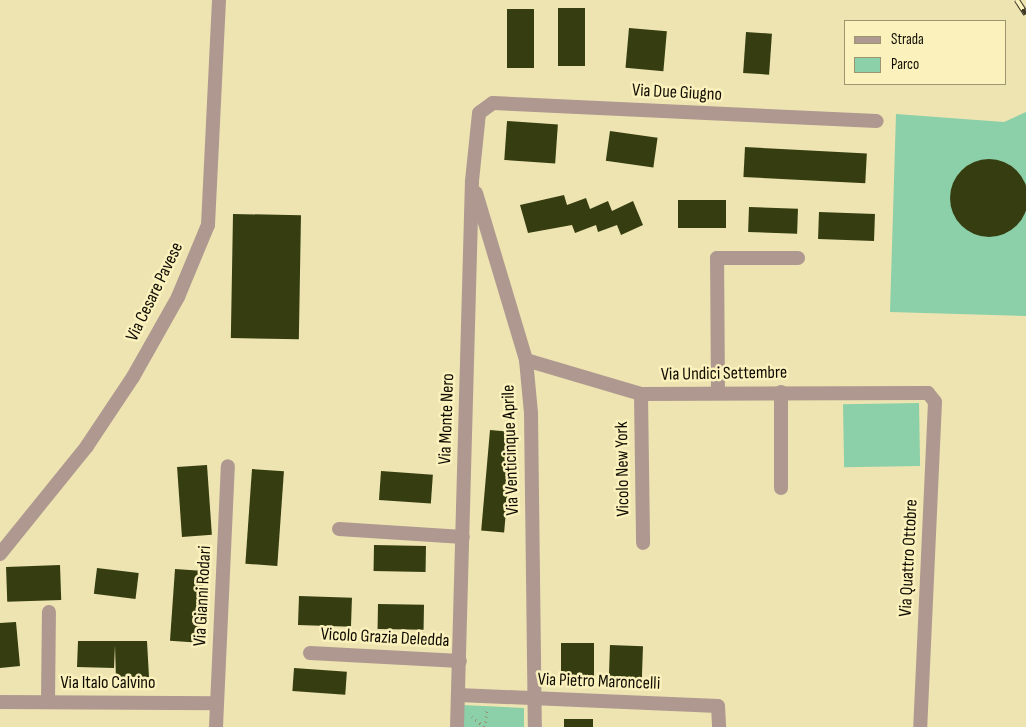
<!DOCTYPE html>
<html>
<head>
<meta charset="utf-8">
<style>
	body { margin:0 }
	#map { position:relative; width:1026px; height:727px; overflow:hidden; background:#ede4b1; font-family:"Sofia Sans Condensed",sans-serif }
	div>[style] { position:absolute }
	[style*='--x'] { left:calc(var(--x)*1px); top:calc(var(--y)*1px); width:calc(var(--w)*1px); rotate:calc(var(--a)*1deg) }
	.green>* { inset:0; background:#8cd0a9; transform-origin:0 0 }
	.building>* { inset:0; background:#363e11; transform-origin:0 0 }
	.round { border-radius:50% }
	.path>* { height:3px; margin-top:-1.5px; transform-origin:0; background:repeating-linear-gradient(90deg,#99926e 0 1px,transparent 0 5px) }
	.street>* { height:14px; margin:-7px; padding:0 7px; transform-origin:7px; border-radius:7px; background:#af9890 }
	.rail>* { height:5.5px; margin-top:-2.75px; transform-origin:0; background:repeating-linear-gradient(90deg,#faf1bd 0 11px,#3f3a26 0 22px); box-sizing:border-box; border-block:1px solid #3f3a26 }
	span { translate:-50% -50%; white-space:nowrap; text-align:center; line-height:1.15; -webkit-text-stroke:5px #faf1bd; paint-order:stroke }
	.street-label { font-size:18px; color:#100c00 }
	.legend { position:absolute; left:844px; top:20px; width:162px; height:65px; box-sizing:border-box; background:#faf1bd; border:1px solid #9c9571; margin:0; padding:6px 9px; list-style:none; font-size:15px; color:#100c00 }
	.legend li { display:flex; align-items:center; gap:10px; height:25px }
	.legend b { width:25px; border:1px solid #9c9571 }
</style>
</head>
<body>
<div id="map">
	<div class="green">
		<div style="clip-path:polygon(1026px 112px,1026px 316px,890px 312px,896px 114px,1004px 122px)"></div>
		<div style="left:919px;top:403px;width:63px;height:76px;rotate:89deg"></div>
		<div style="clip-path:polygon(462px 705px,524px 708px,524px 727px,461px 727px)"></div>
	</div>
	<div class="building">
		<div style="left:558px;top:8px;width:27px;height:58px"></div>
		<div style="left:507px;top:9px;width:27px;height:59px"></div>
		<div style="left:629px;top:28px;width:38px;height:40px;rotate:5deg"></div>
		<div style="left:746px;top:32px;width:26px;height:41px;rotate:4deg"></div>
		<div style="left:507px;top:121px;width:51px;height:39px;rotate:4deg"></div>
		<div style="left:610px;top:131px;width:48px;height:30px;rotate:8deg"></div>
		<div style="left:745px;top:147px;width:122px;height:30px;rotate:3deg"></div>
		<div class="round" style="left:950px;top:159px;width:78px;height:78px"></div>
		<div style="clip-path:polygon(564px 195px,567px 205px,586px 198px,590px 209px,608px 201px,612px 211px,633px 201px,643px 225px,621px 235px,617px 225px,598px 232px,596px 225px,575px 233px,572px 225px,528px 233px,520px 205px)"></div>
		<div style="left:678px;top:200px;width:48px;height:28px"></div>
		<div style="left:749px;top:207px;width:49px;height:25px;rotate:2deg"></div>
		<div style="left:819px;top:212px;width:56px;height:27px;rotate:2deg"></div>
		<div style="left:233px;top:214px;width:68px;height:124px;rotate:1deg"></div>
		<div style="left:490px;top:430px;width:23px;height:101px;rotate:5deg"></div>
		<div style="left:207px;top:465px;width:70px;height:30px;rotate:86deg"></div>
		<div style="left:252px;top:469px;width:32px;height:95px;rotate:4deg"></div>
		<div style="left:381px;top:471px;width:52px;height:29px;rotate:4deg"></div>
		<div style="left:374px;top:545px;width:52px;height:26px;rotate:1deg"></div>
		<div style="left:60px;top:565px;width:35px;height:54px;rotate:88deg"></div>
		<div style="left:97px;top:568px;width:42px;height:26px;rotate:7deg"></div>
		<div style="left:175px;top:569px;width:29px;height:72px;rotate:4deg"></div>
		<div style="left:299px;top:596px;width:53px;height:29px;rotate:2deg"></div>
		<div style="left:378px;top:604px;width:46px;height:25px;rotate:1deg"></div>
		<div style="clip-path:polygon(16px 622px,20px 666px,0 668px,0 623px)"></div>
		<div style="clip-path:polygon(78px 641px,147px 641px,149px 677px,116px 679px,115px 645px,114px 668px,77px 667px)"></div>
		<div style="left:561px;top:643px;width:33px;height:38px"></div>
		<div style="left:610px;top:645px;width:33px;height:39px;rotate:2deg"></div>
		<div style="left:294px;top:668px;width:53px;height:23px;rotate:4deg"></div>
		<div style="left:564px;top:719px;width:29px;height:8px"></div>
	</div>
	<div class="path">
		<div style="--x:472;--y:716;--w:16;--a:43"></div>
		<div style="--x:485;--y:727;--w:18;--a:-84"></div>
	</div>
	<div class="street">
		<div style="--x:476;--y:193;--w:174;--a:73.3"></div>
		<div style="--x:526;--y:360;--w:53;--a:84.6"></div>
		<div style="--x:531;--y:413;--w:314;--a:89.3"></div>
		<div style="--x:526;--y:360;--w:120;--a:16.5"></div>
		<div style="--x:641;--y:394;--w:287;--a:-0.2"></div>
		<div style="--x:928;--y:393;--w:11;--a:52"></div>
		<div style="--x:935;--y:402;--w:325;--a:92.6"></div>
		<div style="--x:781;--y:392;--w:96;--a:90"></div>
		<div style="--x:718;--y:393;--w:135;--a:-90.4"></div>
		<div style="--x:717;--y:258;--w:81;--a:0"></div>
		<div style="--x:641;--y:394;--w:149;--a:89.2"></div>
		<div style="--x:339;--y:529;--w:124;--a:3.7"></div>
		<div style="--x:0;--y:554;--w:139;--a:-51.1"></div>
		<div style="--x:87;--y:446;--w:83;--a:-56.3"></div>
		<div style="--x:133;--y:377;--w:92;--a:-60.6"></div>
		<div style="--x:178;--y:297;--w:78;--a:-67.4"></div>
		<div style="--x:208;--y:225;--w:225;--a:-87.2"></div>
		<div style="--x:310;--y:653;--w:150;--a:3.1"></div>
		<div style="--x:458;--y:695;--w:260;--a:2.4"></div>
		<div style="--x:718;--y:706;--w:21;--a:87"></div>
		<div style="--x:0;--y:702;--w:217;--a:0.3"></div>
		<div style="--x:48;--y:702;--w:90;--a:-89.4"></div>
		<div style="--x:216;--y:727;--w:261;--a:-87.4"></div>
		<div style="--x:457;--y:727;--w:546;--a:-88.43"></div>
		<div style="--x:472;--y:181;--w:68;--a:-84.1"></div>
		<div style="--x:479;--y:113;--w:17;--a:-36"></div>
		<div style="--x:493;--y:103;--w:384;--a:2.7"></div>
	</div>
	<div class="rail">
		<div style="--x:1017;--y:0;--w:17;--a:57"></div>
	</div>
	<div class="street-label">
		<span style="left:677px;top:93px;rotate:3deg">Via Due Giugno</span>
		<span style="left:155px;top:292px;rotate:-64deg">Via Cesare Pavese</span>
		<span style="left:724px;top:374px;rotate:-1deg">Via Undici Settembre</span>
		<span style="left:447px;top:419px;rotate:-88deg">Via Monte Nero</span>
		<span style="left:511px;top:450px;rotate:-92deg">Via Venticinque Aprile</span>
		<span style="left:623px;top:469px;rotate:-91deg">Vicolo New York</span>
		<span style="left:909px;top:558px;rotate:-87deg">Via Quattro Ottobre</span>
		<span style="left:203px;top:596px;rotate:-87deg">Via Gianni Rodari</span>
		<span style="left:385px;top:638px;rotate:3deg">Vicolo Grazia Deledda</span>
		<span style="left:599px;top:682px;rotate:2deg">Via Pietro Maroncelli</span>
		<span style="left:108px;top:683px">Via Italo Calvino</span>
	</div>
	<ul class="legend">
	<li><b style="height:6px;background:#af9890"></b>Strada</li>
	<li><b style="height:14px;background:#8cd0a9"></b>Parco</li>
	</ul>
</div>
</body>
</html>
